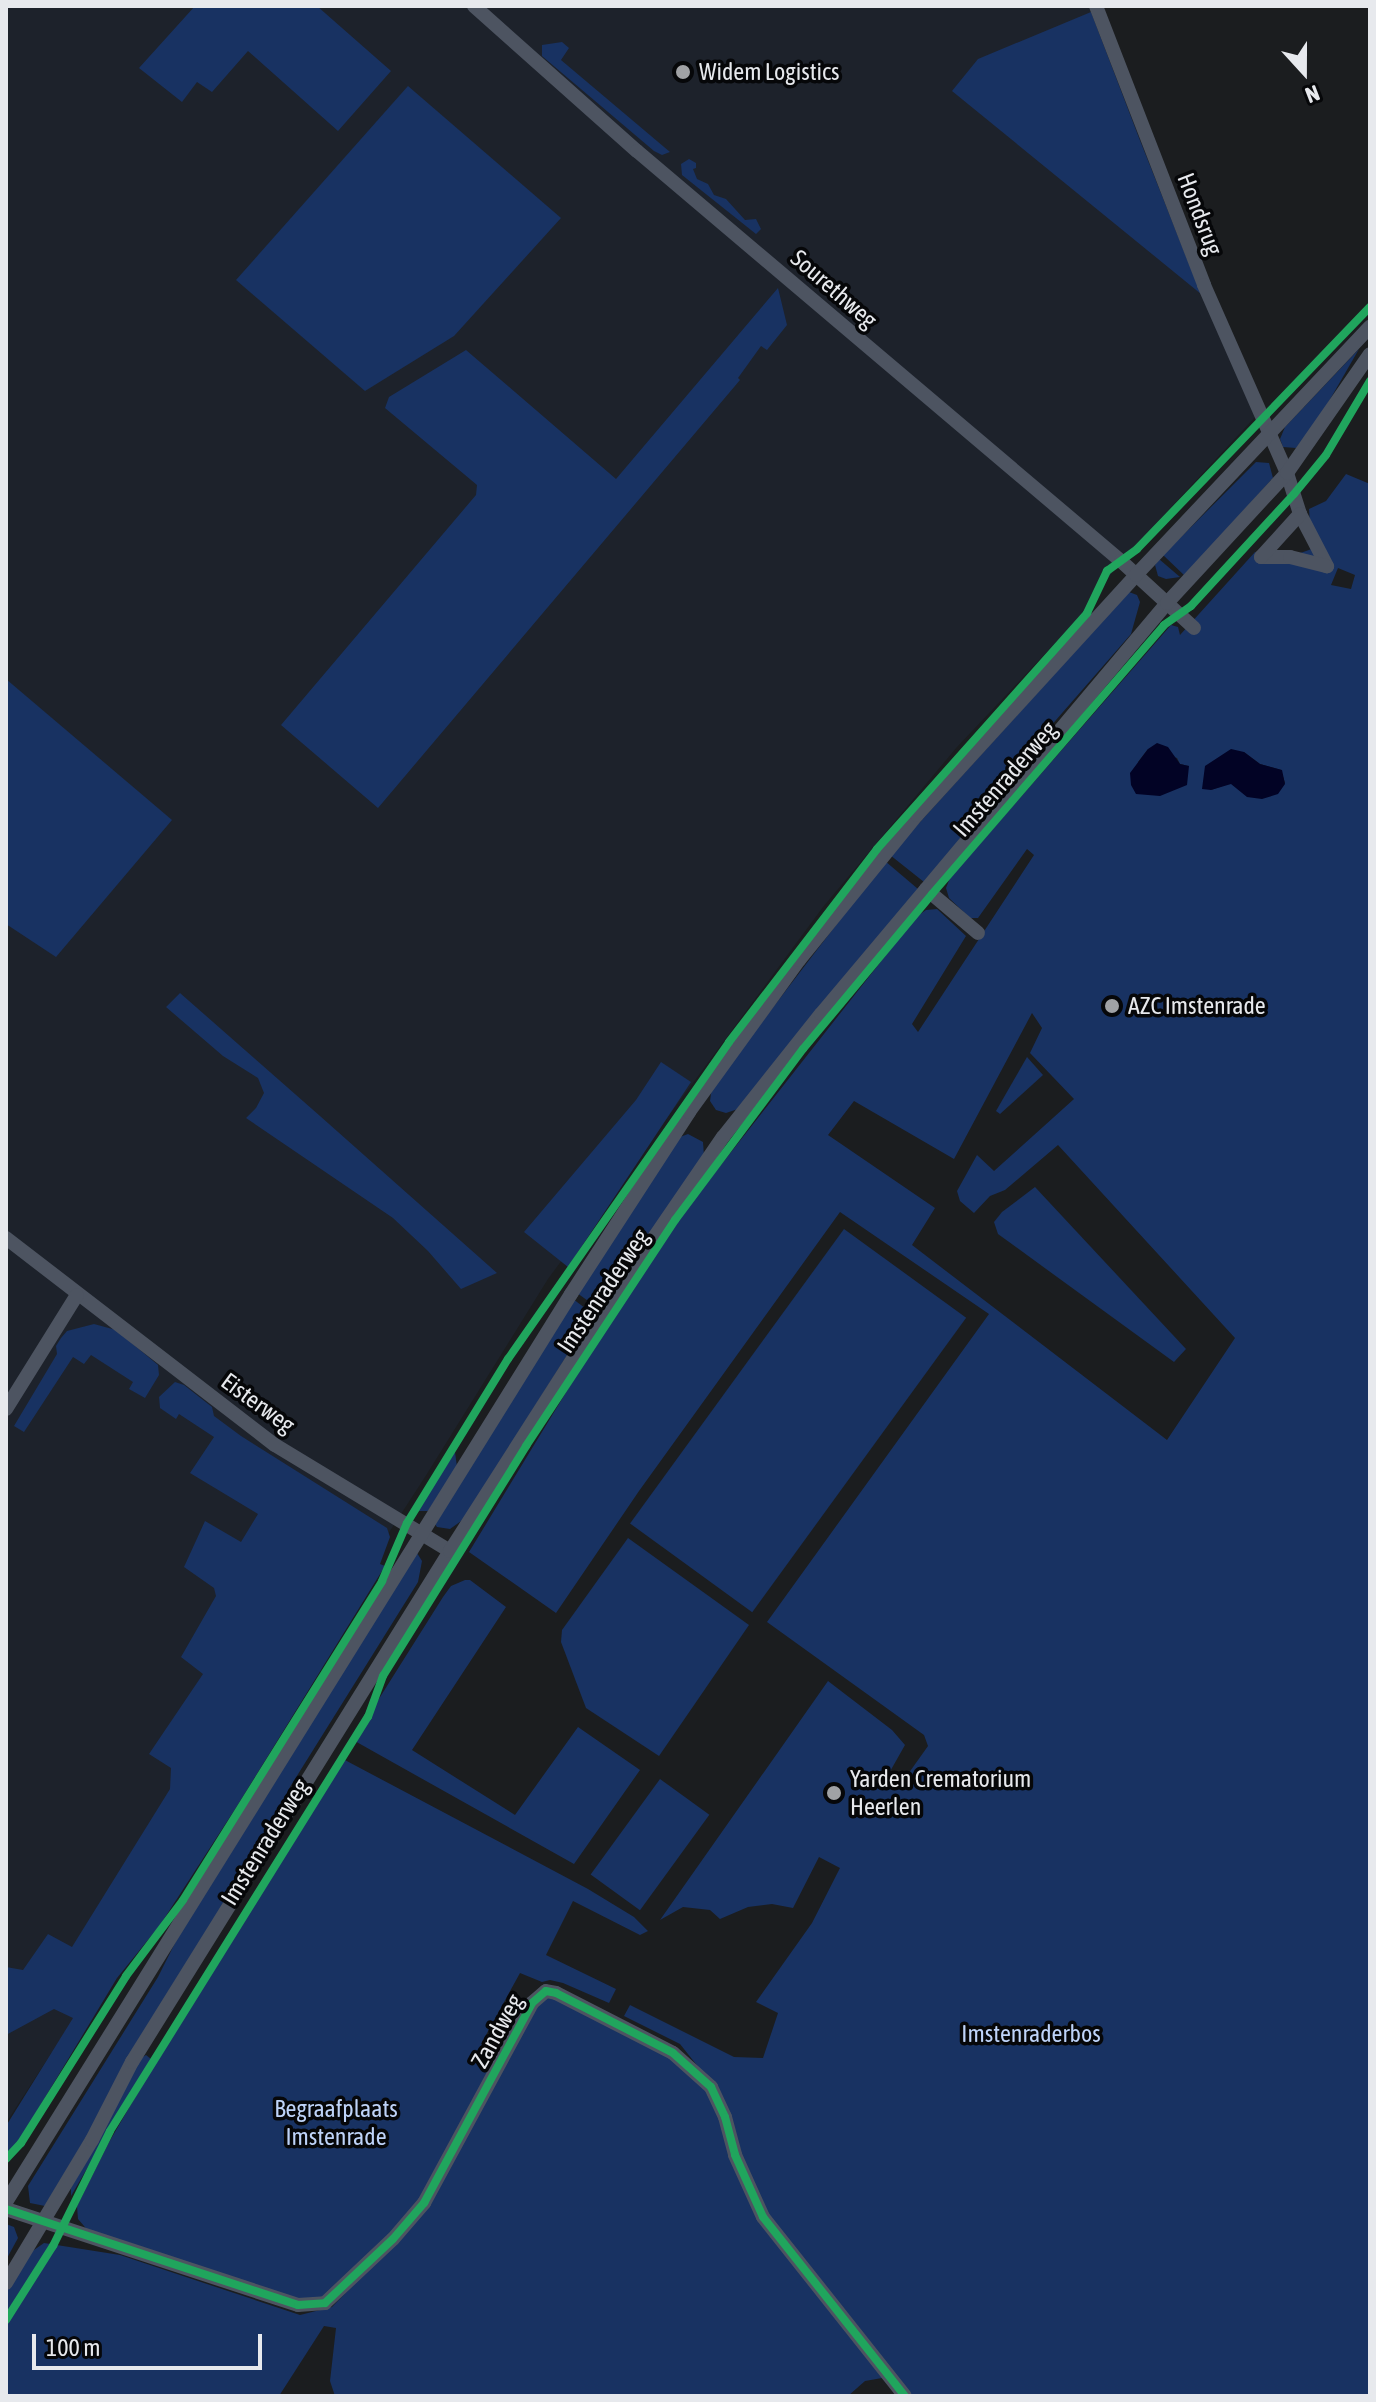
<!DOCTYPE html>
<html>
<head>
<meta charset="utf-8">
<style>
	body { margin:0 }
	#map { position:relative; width:1376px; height:2402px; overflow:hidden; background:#1b1d1f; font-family:"Asap Condensed",sans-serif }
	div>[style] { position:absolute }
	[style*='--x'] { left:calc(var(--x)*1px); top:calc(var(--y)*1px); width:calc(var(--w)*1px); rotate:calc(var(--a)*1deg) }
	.built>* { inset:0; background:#1d222b }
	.green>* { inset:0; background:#183262; transform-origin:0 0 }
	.water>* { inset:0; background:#020325 }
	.minor>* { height:14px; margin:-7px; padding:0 7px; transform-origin:7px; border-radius:7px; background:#4d5461 }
	.cycleway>* { height:8px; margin:-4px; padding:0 4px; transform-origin:4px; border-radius:4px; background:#20a55d }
	.dots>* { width:22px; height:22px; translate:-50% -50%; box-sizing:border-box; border:4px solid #060709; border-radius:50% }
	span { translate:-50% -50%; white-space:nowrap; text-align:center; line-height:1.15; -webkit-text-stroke:7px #060709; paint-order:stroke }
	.poi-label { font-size:24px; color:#e7e9ed }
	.left { translate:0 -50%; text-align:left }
	.street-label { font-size:24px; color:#e7e9ed }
	.park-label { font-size:24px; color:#bed3f8 }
	.frame { position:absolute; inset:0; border:8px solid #e7e9ed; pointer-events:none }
	.north { position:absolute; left:1264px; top:32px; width:80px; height:80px; -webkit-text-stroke:6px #060709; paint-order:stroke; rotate:159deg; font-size:22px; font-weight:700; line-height:32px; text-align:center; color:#e7e9ed }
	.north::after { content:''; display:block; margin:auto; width:28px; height:36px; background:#e7e9ed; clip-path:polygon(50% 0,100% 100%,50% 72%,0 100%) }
	.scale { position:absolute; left:32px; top:2334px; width:230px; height:36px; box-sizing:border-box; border:4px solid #e7e9ed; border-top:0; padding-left:10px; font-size:24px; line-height:28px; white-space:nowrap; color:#e7e9ed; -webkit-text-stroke:6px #060709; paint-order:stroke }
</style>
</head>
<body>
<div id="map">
	<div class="built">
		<div style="clip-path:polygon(6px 6px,1096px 6px,1256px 416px,1121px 561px,1078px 619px,957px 747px,823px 907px,548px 1279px,425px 1477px,6px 2123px)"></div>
	</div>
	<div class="green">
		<div style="clip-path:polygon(195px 6px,317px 6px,391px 71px,338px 131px,248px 51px,212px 92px,197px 82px,182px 102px,139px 68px)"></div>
		<div style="clip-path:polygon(1091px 12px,1139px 138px,1201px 294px,952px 91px,978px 59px)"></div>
		<div style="clip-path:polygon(562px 42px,569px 48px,561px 60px,670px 152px,662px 155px,654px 151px,542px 56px,542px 45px)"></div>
		<div style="clip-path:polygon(408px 86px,561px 218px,454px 336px,365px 391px,236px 280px)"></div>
		<div style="clip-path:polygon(689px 159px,696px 163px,696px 168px,693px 169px,697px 179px,708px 184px,714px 195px,726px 199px,745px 220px,756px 219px,761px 229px,756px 234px,682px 175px,681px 164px)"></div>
		<div style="clip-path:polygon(778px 288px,787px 325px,767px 350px,761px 346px,738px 378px,740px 380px,378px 808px,281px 725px,476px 495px,477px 485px,385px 408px,389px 397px,466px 350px,616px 479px)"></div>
		<div style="clip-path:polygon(1359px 349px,1317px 422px,1296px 448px,1283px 447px,1280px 439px,1285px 427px)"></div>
		<div style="clip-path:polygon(1256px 462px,1269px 463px,1273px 478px,1185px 576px,1163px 555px)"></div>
		<div style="clip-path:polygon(evenodd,1346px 474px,1370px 484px,1370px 2396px,898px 2396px,882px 2378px,865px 2381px,848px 2396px,335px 2396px,330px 2381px,336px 2328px,324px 2326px,279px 2396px,6px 2396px,6px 2292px,31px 2252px,44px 2243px,120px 2255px,300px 2315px,332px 2307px,395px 2242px,542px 2000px,555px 1996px,631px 2026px,715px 2088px,680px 2044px,624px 2016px,630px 2005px,734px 2057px,763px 2058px,778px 2013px,756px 2002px,812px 1923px,840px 1868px,819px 1857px,793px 1908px,772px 1904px,748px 1907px,720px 1919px,710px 1910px,683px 1907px,660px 1920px,828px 1681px,892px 1730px,905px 1745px,888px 1775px,901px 1784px,928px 1746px,924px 1735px,767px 1622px,989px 1314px,840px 1212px,639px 1491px,556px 1613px,469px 1552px,604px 1330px,687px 1208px,916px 917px,926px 910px,937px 909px,966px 936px,912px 1024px,918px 1032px,1034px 855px,1027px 849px,978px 918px,970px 918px,949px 898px,946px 888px,950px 878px,1171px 625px,1178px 627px,1180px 635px,1255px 552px,1275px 562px,1323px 545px,1310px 524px,1309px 509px,1326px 501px,1346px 474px,1338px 568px,1355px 575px,1351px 589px,1331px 585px,1338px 568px,1346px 474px,1148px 749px,1177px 758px,1180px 764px,1189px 766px,1138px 762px,1148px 749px,1346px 474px,1244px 752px,1260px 764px,1281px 770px,1285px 783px,1241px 788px,1231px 783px,1211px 790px,1244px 752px,1346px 474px,1032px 1013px,1042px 1028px,1030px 1053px,1074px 1099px,994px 1171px,977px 1155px,957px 1191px,960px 1201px,974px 1213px,990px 1196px,1005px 1190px,1058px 1145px,1235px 1338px,1167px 1440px,912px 1245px,935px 1208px,828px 1135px,854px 1101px,954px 1159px,1032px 1013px)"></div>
		<div style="clip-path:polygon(1159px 559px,1180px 577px,1166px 579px,1158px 576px,1155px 565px)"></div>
		<div style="clip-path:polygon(1129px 592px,1137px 595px,1140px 602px,1131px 634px,1015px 767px,977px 821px,924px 882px,890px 855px)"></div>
		<div style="clip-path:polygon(6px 679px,172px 820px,56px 957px,6px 924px)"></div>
		<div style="clip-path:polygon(885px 861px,918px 889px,738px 1109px,726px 1113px,716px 1110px,710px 1101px,712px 1087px)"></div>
		<div style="clip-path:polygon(180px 993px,320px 1116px,497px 1273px,461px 1289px,428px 1251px,393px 1218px,246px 1118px,256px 1108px,264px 1093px,258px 1078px,223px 1056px,166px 1007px)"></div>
		<div style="clip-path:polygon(1027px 1057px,1043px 1075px,1000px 1114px,996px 1111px)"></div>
		<div style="clip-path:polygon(661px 1062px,691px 1082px,568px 1267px,524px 1232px,636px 1100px)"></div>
		<div style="clip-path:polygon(688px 1134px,703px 1142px,704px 1156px,598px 1308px,577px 1293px,680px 1137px)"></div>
		<div style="clip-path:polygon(1035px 1187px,1186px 1349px,1174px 1362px,998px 1234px,994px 1222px,1002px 1212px)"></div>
		<div style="left:844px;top:1229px;width:151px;height:364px;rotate:36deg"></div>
		<div style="clip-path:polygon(573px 1299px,593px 1314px,464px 1519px,450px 1529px,437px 1527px,435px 1524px)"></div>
		<div style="clip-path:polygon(94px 1324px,116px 1330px,158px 1365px,159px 1375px,145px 1398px,129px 1389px,133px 1382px,91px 1355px,84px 1364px,73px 1357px,24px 1432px,14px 1426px,57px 1354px,56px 1346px,61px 1338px,67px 1331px)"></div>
		<div style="clip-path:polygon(175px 1382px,184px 1385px,212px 1407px,214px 1416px,241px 1436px,387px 1528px,390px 1537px,380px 1564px,385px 1566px,237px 1806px,160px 1925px,117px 1978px,17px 2144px,6px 2155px,6px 2126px,73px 2018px,54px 2009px,6px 2035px,6px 1967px,23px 1970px,48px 1934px,72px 1947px,170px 1789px,171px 1768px,149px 1754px,203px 1674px,181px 1657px,216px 1596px,214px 1588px,184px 1567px,205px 1521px,241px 1542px,258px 1514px,190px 1473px,214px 1437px,179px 1414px,176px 1419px,160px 1408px,159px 1397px)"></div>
		<div style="clip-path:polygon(455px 1452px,457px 1467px,428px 1511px,417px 1511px)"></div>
		<div style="clip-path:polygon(628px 1538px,749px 1625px,659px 1756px,586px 1708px,561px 1642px,562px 1630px)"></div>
		<div style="clip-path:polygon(417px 1553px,422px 1561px,418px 1582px,290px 1787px,256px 1853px,93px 2128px,45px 2206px,30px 2203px,28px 2186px,158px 1977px,190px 1913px)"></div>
		<div style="clip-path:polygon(465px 1580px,470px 1580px,506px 1607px,412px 1750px,515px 1815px,578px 1727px,640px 1770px,574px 1864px,353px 1740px,443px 1597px,451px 1586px)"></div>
		<div style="clip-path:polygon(343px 1759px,588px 1889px,634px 1917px,648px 1931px,640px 1935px,573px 1901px,546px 1955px,616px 1989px,609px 2003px,563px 1983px,550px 1980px,542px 1982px,520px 1973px,481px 2044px,501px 2054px,427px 2191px,391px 2237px,326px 2297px,311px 2300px,288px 2297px,90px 2233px,78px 2219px,77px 2206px,108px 2144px,190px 2003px)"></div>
		<div style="left:660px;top:1779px;width:61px;height:118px;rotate:36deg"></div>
		<div style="clip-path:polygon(146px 2055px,151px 2059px,71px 2196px,71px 2188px,137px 2061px)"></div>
		<div style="clip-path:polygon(6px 2224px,14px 2227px,18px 2238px,6px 2260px)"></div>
	</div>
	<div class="water">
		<div style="clip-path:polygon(1157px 743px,1168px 747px,1180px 764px,1189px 766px,1187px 785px,1160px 796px,1136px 794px,1131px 785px,1130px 773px,1148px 749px)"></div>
		<div style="clip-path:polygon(1231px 749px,1244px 752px,1260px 764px,1282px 770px,1285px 784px,1278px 794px,1262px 799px,1247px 797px,1231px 784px,1211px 790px,1202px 789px,1205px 766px)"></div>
	</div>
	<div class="minor">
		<div style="--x:474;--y:6;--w:218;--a:41.7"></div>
		<div style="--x:637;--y:151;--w:634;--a:40.27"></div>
		<div style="--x:1121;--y:561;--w:99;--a:42.5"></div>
		<div style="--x:1096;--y:6;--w:299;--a:68.8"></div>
		<div style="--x:1204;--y:285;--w:206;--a:66.2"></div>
		<div style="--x:1287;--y:473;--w:43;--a:72.4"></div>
		<div style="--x:1300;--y:514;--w:59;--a:62.6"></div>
		<div style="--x:1261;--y:557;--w:29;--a:0"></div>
		<div style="--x:1290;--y:557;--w:38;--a:14"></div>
		<div style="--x:1261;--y:557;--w:58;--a:-47.8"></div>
		<div style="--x:926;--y:889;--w:68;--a:40.2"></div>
		<div style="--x:6;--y:1238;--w:339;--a:37.6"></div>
		<div style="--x:275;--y:1445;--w:205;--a:31.2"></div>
		<div style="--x:6;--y:1409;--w:134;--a:-58.1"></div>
		<div style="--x:6;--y:2202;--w:1069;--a:-58.11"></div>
		<div style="--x:571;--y:1294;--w:217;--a:-57"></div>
		<div style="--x:689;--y:1112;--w:188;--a:-54.1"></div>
		<div style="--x:799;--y:960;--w:187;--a:-50.9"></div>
		<div style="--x:917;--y:815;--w:325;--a:-47.6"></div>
		<div style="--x:1136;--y:575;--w:341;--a:-46.7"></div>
		<div style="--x:6;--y:2209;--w:307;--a:18.2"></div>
		<div style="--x:298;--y:2305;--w:27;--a:-4"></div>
		<div style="--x:325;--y:2303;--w:93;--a:-43.3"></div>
		<div style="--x:393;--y:2239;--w:48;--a:-49.3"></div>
		<div style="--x:424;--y:2203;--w:227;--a:-61.6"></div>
		<div style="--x:532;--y:2003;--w:18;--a:-41"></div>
		<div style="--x:546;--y:1991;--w:10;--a:11"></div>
		<div style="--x:556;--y:1993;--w:131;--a:27.1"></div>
		<div style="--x:673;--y:2053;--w:51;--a:41.8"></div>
		<div style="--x:711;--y:2087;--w:33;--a:65"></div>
		<div style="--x:725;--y:2117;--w:39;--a:75"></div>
		<div style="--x:735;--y:2155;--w:68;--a:65.7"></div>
		<div style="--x:763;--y:2217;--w:228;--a:51.6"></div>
		<div style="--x:6;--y:2283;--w:167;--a:-59"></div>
		<div style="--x:92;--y:2140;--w:88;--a:-62.9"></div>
		<div style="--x:132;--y:2062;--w:602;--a:-58.11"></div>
		<div style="--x:450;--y:1551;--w:280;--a:-57.4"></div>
		<div style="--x:601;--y:1315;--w:216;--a:-55.6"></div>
		<div style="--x:723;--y:1137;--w:157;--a:-51.5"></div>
		<div style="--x:821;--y:1014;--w:537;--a:-49.91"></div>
		<div style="--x:1167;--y:603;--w:177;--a:-47.3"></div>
		<div style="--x:1287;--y:473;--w:145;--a:-55.1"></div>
	</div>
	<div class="cycleway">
		<div style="--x:6;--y:2159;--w:22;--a:-47"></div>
		<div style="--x:21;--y:2143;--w:197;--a:-57.8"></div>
		<div style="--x:126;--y:1976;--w:95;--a:-53.1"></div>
		<div style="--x:183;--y:1900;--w:376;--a:-58"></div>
		<div style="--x:382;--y:1581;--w:63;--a:-66.7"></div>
		<div style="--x:407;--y:1523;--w:193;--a:-58.4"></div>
		<div style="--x:508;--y:1359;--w:386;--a:-55.1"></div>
		<div style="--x:729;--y:1042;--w:243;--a:-52.5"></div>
		<div style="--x:877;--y:849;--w:316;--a:-48.3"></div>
		<div style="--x:1087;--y:613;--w:47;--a:-64.5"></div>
		<div style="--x:1107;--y:571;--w:37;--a:-36"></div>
		<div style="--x:1137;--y:549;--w:336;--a:-46.1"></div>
		<div style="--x:6;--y:2209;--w:307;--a:18.2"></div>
		<div style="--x:298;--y:2305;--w:27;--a:-4"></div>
		<div style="--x:325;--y:2303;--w:93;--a:-43.3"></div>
		<div style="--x:393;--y:2239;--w:48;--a:-49.3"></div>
		<div style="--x:424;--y:2203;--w:227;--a:-61.6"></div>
		<div style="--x:532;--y:2003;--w:18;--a:-41"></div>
		<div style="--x:546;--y:1991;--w:10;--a:11"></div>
		<div style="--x:556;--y:1993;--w:131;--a:27.1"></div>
		<div style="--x:673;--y:2053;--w:51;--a:41.8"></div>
		<div style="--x:711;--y:2087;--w:33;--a:65"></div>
		<div style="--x:725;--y:2117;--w:39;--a:75"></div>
		<div style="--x:735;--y:2155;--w:68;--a:65.7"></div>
		<div style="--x:763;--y:2217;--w:228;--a:51.6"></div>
		<div style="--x:6;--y:2320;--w:88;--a:-57.6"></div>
		<div style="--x:53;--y:2246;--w:128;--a:-63.6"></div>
		<div style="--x:110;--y:2131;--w:488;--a:-58.1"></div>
		<div style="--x:368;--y:1717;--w:44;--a:-69.9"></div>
		<div style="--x:383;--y:1676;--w:271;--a:-58.1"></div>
		<div style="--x:526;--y:1446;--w:271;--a:-56.6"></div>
		<div style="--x:675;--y:1220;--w:214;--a:-53.2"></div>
		<div style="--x:803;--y:1049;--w:202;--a:-50.2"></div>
		<div style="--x:932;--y:894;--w:355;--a:-49.2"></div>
		<div style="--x:1164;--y:625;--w:33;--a:-35"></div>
		<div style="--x:1191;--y:606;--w:152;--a:-47.4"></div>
		<div style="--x:1294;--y:494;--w:50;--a:-50.6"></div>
		<div style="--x:1326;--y:455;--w:86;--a:-59.3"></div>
	</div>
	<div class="dots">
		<div style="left:683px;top:72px;background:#a0a2a5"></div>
		<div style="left:1112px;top:1006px;background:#a0a2a5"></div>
		<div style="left:834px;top:1793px;background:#a0a2a5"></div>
	</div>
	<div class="poi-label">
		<span class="left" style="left:699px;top:72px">Widem Logistics</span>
		<span class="left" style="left:1128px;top:1006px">AZC Imstenrade</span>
		<span class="left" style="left:850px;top:1793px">Yarden Crematorium<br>Heerlen</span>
	</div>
	<div class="street-label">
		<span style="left:1200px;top:214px;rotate:69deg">Hondsrug</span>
		<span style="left:834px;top:289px;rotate:41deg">Sourethweg</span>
		<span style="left:1005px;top:779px;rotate:-49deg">Imstenraderweg</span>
		<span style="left:603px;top:1291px;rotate:-56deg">Imstenraderweg</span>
		<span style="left:258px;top:1403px;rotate:36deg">Eisterweg</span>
		<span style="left:265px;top:1842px;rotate:-58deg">Imstenraderweg</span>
		<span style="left:497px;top:2031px;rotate:-61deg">Zandweg</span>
	</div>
	<div class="park-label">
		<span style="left:1031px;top:2034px">Imstenraderbos</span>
		<span style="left:336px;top:2123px">Begraafplaats<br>Imstenrade</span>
	</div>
	<div class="frame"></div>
	<div class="north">N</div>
	<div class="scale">100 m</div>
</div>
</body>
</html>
